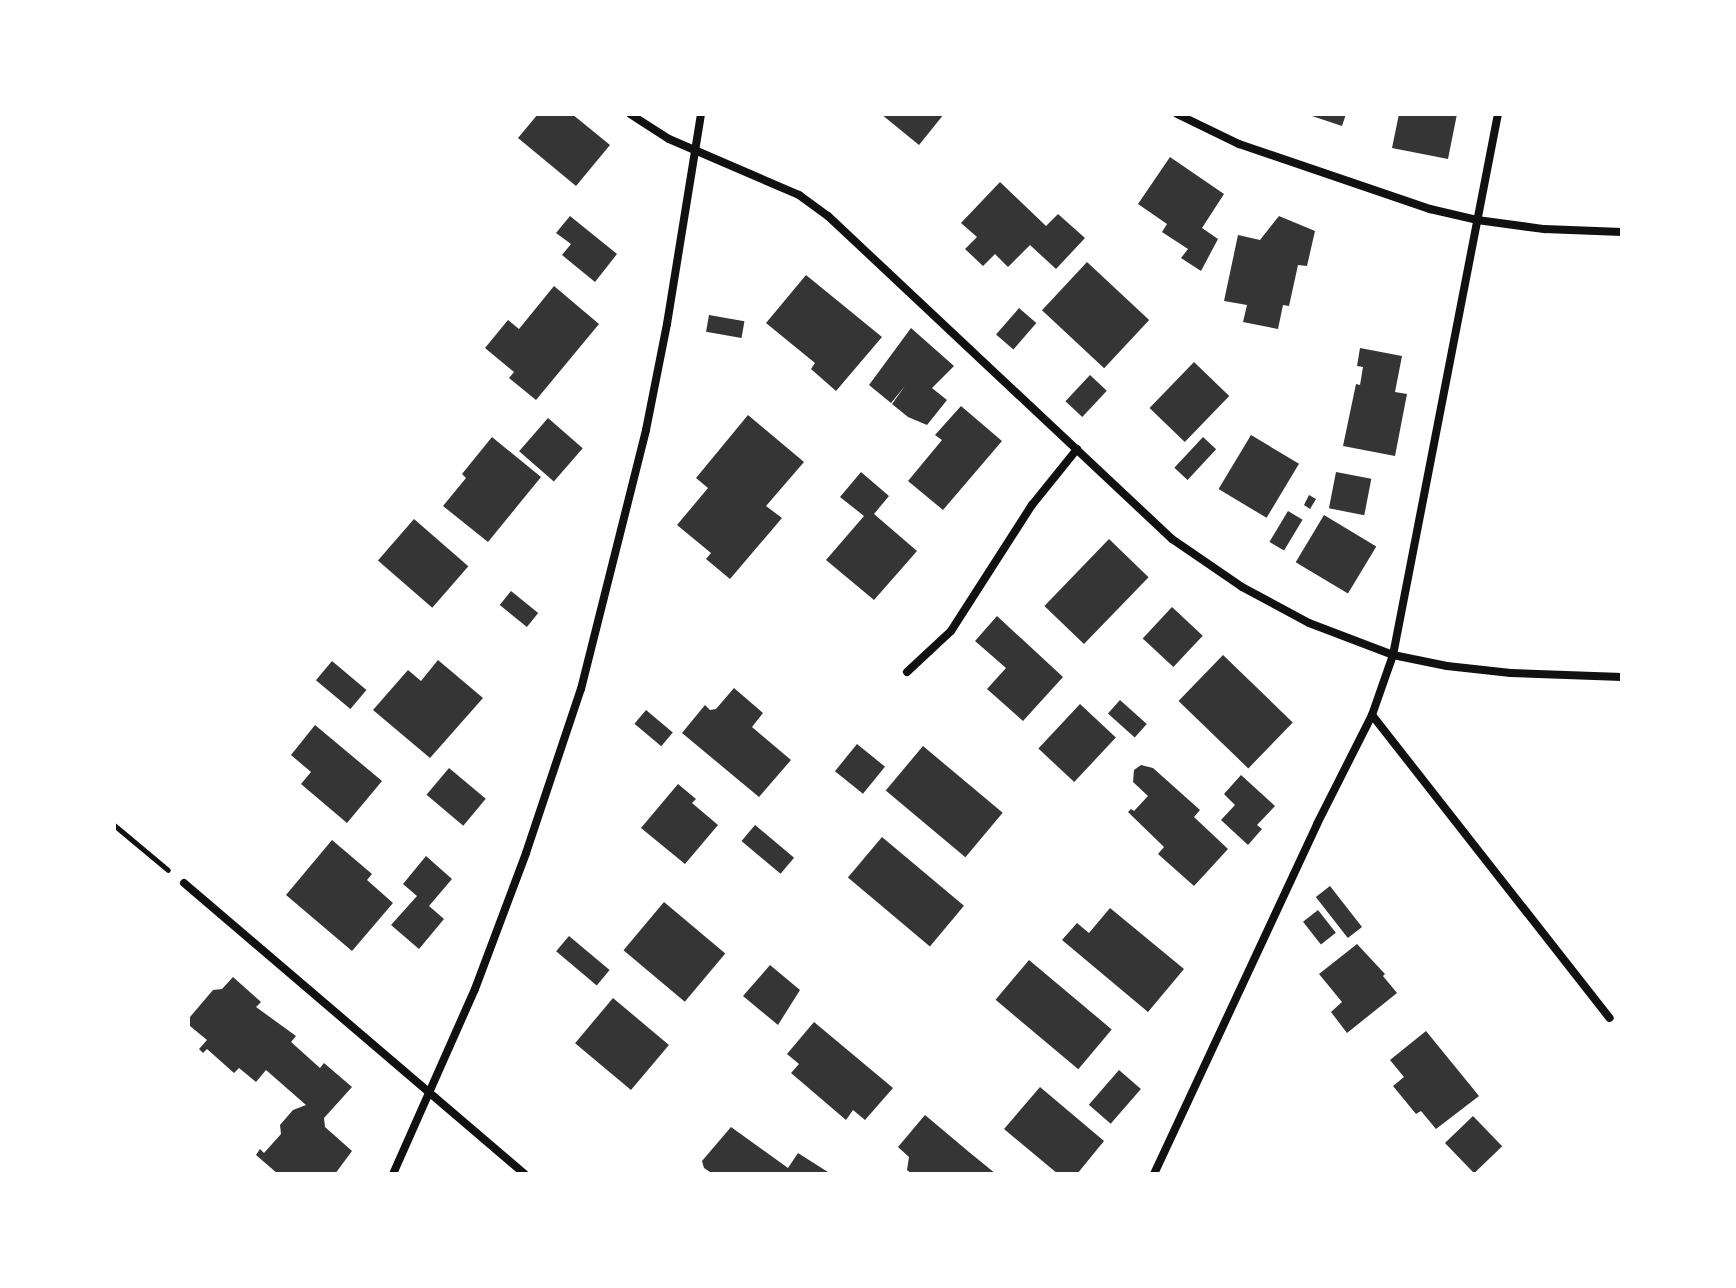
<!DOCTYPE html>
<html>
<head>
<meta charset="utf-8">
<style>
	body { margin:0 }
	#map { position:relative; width:1736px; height:1288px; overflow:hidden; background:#fff; font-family:Overpass,sans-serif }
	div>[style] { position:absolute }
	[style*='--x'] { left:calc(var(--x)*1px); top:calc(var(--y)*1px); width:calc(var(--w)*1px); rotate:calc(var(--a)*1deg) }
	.building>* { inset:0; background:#353535; transform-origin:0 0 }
	.path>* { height:5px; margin:-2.5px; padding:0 2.5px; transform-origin:2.5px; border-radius:2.5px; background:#111 }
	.minor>* { height:8px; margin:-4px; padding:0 4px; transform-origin:4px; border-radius:4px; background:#111 }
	span { translate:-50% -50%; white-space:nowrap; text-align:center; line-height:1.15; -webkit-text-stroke:6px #fff; paint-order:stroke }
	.frame { position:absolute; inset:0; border:116px solid #fff; pointer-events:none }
</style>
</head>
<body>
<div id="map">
	<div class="building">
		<div style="clip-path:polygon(538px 114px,572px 114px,610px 145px,576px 186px,518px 138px)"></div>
		<div style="clip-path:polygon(881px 114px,944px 114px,919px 145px)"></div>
		<div style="clip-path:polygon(1306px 114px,1346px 114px,1342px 126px)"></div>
		<div style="clip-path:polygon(1399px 114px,1457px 114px,1448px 159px,1392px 148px)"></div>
		<div style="clip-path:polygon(1170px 157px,1224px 194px,1202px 228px,1218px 239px,1201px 271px,1181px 258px,1188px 249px,1162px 232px,1167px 224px,1138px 204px)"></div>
		<div style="clip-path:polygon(1000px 182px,1046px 226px,1058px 214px,1085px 238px,1056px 269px,1030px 245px,1008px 267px,995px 254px,983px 266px,965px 249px,977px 237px,961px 223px)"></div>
		<div style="clip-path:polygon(570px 216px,617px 254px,595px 282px,562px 255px,571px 244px,556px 233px)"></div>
		<div style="clip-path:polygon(1279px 216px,1315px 231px,1307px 266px,1298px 265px,1289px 306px,1283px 305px,1278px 329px,1243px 322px,1247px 305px,1224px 301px,1238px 235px,1260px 240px)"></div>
		<div style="left:1087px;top:262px;width:85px;height:66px;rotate:43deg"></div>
		<div style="clip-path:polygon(806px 275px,882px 337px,836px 391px,811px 369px,815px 363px,766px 323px)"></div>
		<div style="clip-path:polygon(554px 286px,599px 324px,536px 400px,509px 378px,514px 372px,485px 348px,508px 320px,519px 329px)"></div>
		<div style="left:1019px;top:308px;width:23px;height:35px;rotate:41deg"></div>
		<div style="left:709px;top:315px;width:36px;height:17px;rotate:10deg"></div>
		<div style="clip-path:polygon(911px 328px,954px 366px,932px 388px,947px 400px,927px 425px,908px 417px,892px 404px,905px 386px,891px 403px,869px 385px)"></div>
		<div style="clip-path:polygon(1360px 348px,1402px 356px,1395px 392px,1407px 394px,1395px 456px,1343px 446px,1356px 384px,1360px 385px,1363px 367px,1357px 366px)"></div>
		<div style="left:1194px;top:362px;width:49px;height:64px;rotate:44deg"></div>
		<div style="left:1090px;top:375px;width:23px;height:36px;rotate:43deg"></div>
		<div style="clip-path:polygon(961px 406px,1002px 441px,943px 510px,908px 481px,942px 440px,935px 435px)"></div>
		<div style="clip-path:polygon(748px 415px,804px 462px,766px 506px,782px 518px,730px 579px,706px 559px,711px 553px,677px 525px,708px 488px,696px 478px)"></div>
		<div style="left:548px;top:418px;width:46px;height:44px;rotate:41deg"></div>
		<div style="left:1251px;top:435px;width:56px;height:63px;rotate:31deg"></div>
		<div style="clip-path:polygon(492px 437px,541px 477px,488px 542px,443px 506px,466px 478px,462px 474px)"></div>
		<div style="left:1203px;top:437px;width:18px;height:42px;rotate:43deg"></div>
		<div style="clip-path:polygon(861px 472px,889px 496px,874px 514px,917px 551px,874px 600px,826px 560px,864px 516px,840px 497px)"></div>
		<div style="left:1336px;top:472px;width:36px;height:37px;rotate:11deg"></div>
		<div style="clip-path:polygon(1309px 495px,1316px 499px,1310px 509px,1304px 505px)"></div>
		<div style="left:1288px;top:511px;width:17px;height:36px;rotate:31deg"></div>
		<div style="left:1324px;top:515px;width:61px;height:55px;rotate:31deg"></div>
		<div style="left:414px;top:519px;width:72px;height:55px;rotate:41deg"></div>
		<div style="left:1109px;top:539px;width:55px;height:93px;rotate:44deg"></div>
		<div style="left:511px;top:591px;width:35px;height:18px;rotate:39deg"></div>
		<div style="left:1172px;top:607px;width:42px;height:43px;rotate:43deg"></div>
		<div style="clip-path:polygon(997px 616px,1063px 677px,1023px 721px,987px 689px,1006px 668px,975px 641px)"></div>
		<div style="left:1223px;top:655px;width:97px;height:64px;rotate:44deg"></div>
		<div style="clip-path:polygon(438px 660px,483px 698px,430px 758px,373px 710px,408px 670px,421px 681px)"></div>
		<div style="left:332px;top:661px;width:45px;height:25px;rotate:40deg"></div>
		<div style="clip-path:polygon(734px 688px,763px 713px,752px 727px,791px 760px,759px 797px,682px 733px,705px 705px,710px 710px,716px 709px)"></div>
		<div style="left:1120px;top:700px;width:36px;height:18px;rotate:42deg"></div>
		<div style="left:1080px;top:704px;width:49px;height:61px;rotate:43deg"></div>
		<div style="left:646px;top:710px;width:35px;height:18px;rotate:40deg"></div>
		<div style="clip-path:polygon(315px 725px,382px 781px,347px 823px,301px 784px,311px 772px,291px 755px)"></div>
		<div style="left:857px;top:744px;width:36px;height:35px;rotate:39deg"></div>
		<div style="left:923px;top:746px;width:104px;height:58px;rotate:40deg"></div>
		<div style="clip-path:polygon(1141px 765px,1153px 768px,1200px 810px,1194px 817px,1228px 849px,1194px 886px,1158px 854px,1164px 847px,1128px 812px,1131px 809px,1134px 811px,1148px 796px,1133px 782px,1134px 770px)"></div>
		<div style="left:449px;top:768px;width:48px;height:35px;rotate:40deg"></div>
		<div style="clip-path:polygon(1241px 775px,1275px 806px,1257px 825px,1262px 829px,1248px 845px,1221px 820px,1235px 805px,1224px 794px)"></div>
		<div style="clip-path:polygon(678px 784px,696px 799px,692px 803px,718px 825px,685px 864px,641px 828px)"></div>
		<div style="left:755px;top:825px;width:51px;height:21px;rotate:40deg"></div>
		<div style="left:882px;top:837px;width:107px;height:53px;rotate:40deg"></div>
		<div style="clip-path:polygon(332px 840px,372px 874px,367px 880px,393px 903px,352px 951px,286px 895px)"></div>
		<div style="clip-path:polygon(426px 856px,452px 879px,429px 906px,444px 919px,419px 949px,391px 925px,417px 896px,403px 884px)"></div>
		<div style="left:1330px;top:886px;width:52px;height:18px;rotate:52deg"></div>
		<div style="left:664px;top:902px;width:80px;height:63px;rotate:40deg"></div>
		<div style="clip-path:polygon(1110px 908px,1184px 969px,1148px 1012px,1062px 940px,1077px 923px,1089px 933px)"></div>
		<div style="left:1318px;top:910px;width:29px;height:19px;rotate:52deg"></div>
		<div style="left:569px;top:936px;width:53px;height:20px;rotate:40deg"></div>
		<div style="clip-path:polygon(1357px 944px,1385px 974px,1383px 976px,1397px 993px,1347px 1033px,1331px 1012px,1342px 1002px,1319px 974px)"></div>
		<div style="left:1029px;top:960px;width:108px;height:52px;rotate:40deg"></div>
		<div style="clip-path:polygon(770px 965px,800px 990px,778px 1025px,743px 996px)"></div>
		<div style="clip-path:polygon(233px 977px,261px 1002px,256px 1007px,296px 1036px,291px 1042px,320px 1068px,324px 1063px,352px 1087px,324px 1118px,325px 1127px,352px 1151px,335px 1174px,278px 1174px,256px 1155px,260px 1149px,264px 1153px,281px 1134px,280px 1125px,293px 1110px,306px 1105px,266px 1070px,256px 1082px,239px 1068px,234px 1073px,207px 1049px,203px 1053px,199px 1049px,207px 1040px,190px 1026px,190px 1017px,213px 990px,222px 989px)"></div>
		<div style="left:613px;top:998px;width:73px;height:59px;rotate:40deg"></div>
		<div style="clip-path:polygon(814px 1022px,893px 1088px,865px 1120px,853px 1110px,846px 1120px,791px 1073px,799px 1064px,787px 1054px)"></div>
		<div style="clip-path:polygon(1426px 1031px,1479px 1096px,1436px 1129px,1421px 1111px,1416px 1114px,1393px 1086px,1404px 1077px,1390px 1060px)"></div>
		<div style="left:1119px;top:1070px;width:29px;height:46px;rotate:41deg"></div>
		<div style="clip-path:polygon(1040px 1087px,1104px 1141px,1077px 1174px,1058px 1174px,1004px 1129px)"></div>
		<div style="clip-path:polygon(925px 1115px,969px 1152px,996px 1174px,912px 1174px,907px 1170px,909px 1157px,898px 1147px)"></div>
		<div style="left:1473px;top:1116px;width:42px;height:39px;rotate:46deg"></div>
		<div style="clip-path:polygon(731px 1127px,788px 1168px,798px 1153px,831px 1174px,713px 1174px,704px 1168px,702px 1161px)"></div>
	</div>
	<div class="path">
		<div style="--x:114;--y:825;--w:70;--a:39.8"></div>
	</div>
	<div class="minor">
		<div style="--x:630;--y:114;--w:46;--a:32.7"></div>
		<div style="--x:669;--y:139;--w:142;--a:23.3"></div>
		<div style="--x:799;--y:195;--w:36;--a:36"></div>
		<div style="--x:828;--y:216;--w:472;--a:43.2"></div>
		<div style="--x:1172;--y:539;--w:85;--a:34.4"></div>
		<div style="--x:1242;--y:587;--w:76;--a:28.2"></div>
		<div style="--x:1309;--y:623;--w:90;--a:20.9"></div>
		<div style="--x:1393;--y:655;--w:55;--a:11.5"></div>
		<div style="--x:1447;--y:666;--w:64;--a:6.2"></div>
		<div style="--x:1511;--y:673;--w:111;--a:2.1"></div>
		<div style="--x:1177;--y:114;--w:69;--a:25.8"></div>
		<div style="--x:1239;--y:144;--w:202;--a:18.8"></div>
		<div style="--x:1430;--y:209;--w:48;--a:13.2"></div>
		<div style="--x:1477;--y:220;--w:68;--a:7.7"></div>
		<div style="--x:1544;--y:229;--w:78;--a:2.2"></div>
		<div style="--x:907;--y:672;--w:60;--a:-43"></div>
		<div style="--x:951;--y:631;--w:150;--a:-57.3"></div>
		<div style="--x:1032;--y:505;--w:72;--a:-51.2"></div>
		<div style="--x:1372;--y:715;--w:385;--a:51.9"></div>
		<div style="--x:184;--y:883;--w:448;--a:40.5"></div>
		<div style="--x:393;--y:1174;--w:202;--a:-66.1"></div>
		<div style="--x:475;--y:989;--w:145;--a:-69.4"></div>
		<div style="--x:526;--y:853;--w:173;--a:-71.5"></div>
		<div style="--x:581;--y:689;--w:267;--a:-75.9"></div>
		<div style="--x:646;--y:430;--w:108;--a:-78.8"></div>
		<div style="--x:667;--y:324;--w:213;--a:-80.8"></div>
		<div style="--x:1154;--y:1174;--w:386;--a:-65"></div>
		<div style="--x:1317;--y:824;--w:122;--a:-63.2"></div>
		<div style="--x:1372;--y:715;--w:64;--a:-70.7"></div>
		<div style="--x:1393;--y:655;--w:551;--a:-79.02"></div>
	</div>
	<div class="frame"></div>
</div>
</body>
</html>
